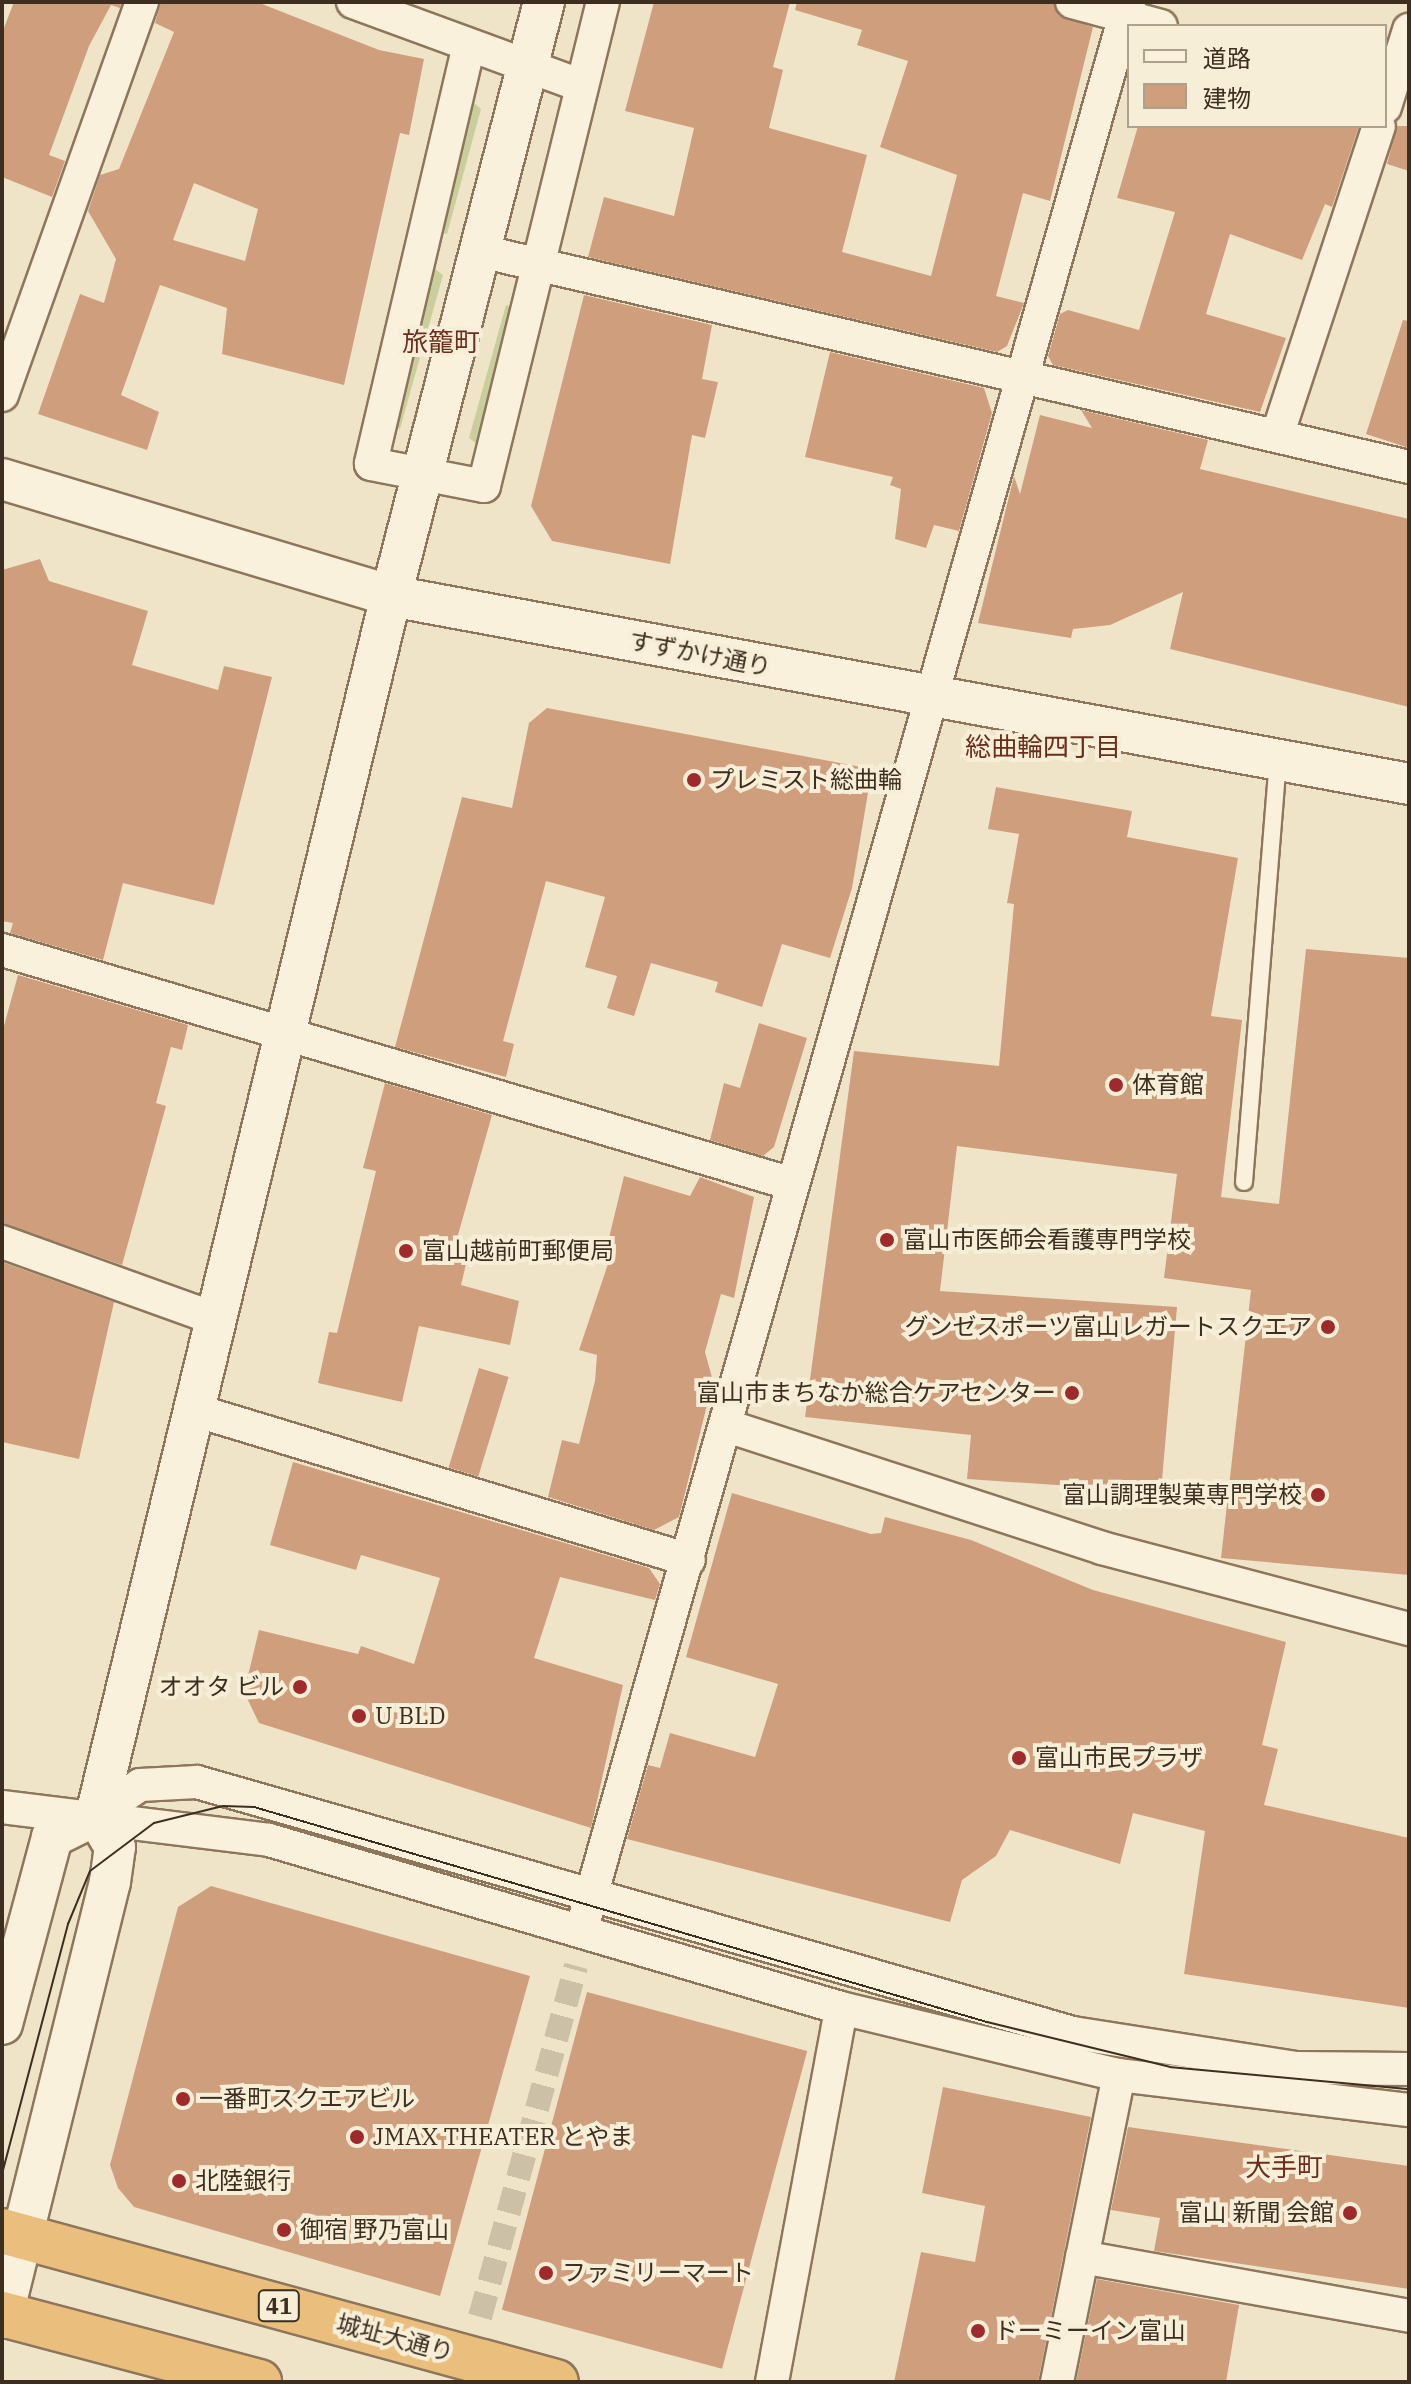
<!DOCTYPE html>
<html>
<head>
<meta charset="utf-8">
<style>
	body { margin:0 }
	#map { position:relative; width:1411px; height:2384px; overflow:hidden; background:#f0e4c8; font-family:"IBM Plex Serif","Noto Sans JP",serif }
	div>[style] { position:absolute }
	[style*='--x'] { left:calc(var(--x)*1px); top:calc(var(--y)*1px); width:calc(var(--w)*1px); rotate:calc(var(--a)*1deg) }
	.green>* { inset:0; background:#c9cf9b }
	.building>* { inset:0; background:#cf9f7d; transform-origin:0 0 }
	.pedestrian-tunnel>* { height:24px; margin-top:-12px; transform-origin:0; background:repeating-linear-gradient(90deg,#ccc0a6 0 24px,transparent 0 36px) }
	.roads { filter:drop-shadow(2px 0 #8d765c) drop-shadow(-2px 0 #8d765c) drop-shadow(0 2px #8d765c) drop-shadow(0 -2px #8d765c) }
	.service>* { height:16px; margin:-8px; padding:0 8px; transform-origin:8px; border-radius:8px; background:#faf1dc }
	.minor>* { height:32px; margin:-16px; padding:0 16px; transform-origin:16px; border-radius:16px; background:#faf1dc }
	.tertiary>* { height:40px; margin:-20px; padding:0 20px; transform-origin:20px; border-radius:20px; background:#faf1dc }
	.trunk>* { height:44px; margin:-22px; padding:0 22px; transform-origin:22px; border-radius:22px; background:#eabe7c }
	.tram>* { height:2px; margin:-1px; padding:0 1px; transform-origin:1px; border-radius:1px; background:#3d2e20 }
	.dots>* { width:22px; height:22px; translate:-50% -50%; box-sizing:border-box; border:4px solid #f7eed8; border-radius:50% }
	span { translate:-50% -50%; white-space:nowrap; text-align:center; line-height:1.15; -webkit-text-stroke:8px #f7eed8; paint-order:stroke }
	.shield-label span { padding:2px 6px; background:#f7eed8; border:2px solid; border-radius:6px; -webkit-text-stroke-width:0 }
	.shield-label { font-size:22px; color:#3d2e20; font-weight:700 }
	.street-label { font-size:24px; color:#3d2e20 }
	.poi-label { font-size:24px; color:#3d2e20 }
	.left { translate:0 -50%; text-align:left }
	.right { translate:-100% -50%; text-align:right }
	.neighbourhood-label { font-size:26px; color:#6b2e1e }
	.frame { position:absolute; inset:0; border:4px solid #3d2e20; pointer-events:none }
	.legend { position:absolute; left:1127px; top:24px; width:260px; height:104px; box-sizing:border-box; background:#f7eed8; border:2px solid #ada18e; margin:0; padding:10px 14px; list-style:none; font-size:24px; color:#3d2e20 }
	.legend li { display:flex; align-items:center; gap:16px; height:40px }
	.legend b { width:40px; border:2px solid #ada18e }
</style>
</head>
<body>
<div id="map">
	<div class="green">
		<div style="clip-path:polygon(474px 103px,481px 109px,447px 234px,440px 232px)"></div>
		<div style="clip-path:polygon(435px 269px,443px 275px,400px 429px,393px 426px)"></div>
		<div style="clip-path:polygon(506px 305px,512px 307px,477px 444px,469px 438px)"></div>
	</div>
	<div class="building">
		<div style="clip-path:polygon(14px 2px,122px 2px,120px 8px,111px 5px,89px 46px,49px 155px,65px 161px,52px 197px,2px 177px,2px 33px)"></div>
		<div style="clip-path:polygon(evenodd,161px 2px,257px 2px,379px 50px,424px 59px,409px 135px,400px 133px,344px 385px,222px 354px,227px 308px,160px 285px,121px 395px,159px 412px,147px 450px,38px 414px,80px 294px,104px 303px,116px 259px,88px 211px,100px 175px,119px 169px,174px 32px,155px 23px,161px 2px,194px 183px,258px 209px,245px 261px,173px 240px,194px 183px)"></div>
		<div style="clip-path:polygon(654px 2px,790px 2px,773px 67px,783px 70px,769px 128px,867px 155px,842px 252px,931px 276px,957px 175px,880px 147px,908px 61px,857px 45px,862px 30px,795px 10px,797px 2px,1054px 2px,1059px 16px,1093px 27px,1050px 201px,1023px 193px,996px 296px,1024px 303px,1007px 346px,997px 352px,588px 257px,604px 197px,674px 216px,694px 128px,625px 111px)"></div>
		<div style="clip-path:polygon(1138px 126px,1359px 126px,1332px 207px,1325px 204px,1302px 260px,1230px 234px,1206px 314px,1286px 338px,1260px 412px,1053px 365px,1048px 356px,1060px 314px,1068px 310px,1139px 330px,1175px 212px,1117px 198px)"></div>
		<div style="clip-path:polygon(1397px 126px,1409px 126px,1409px 171px,1387px 164px)"></div>
		<div style="clip-path:polygon(584px 295px,712px 325px,702px 379px,718px 382px,705px 438px,692px 435px,670px 564px,552px 541px,531px 506px)"></div>
		<div style="clip-path:polygon(1403px 320px,1409px 321px,1409px 448px,1366px 434px)"></div>
		<div style="clip-path:polygon(830px 352px,984px 388px,992px 413px,959px 531px,934px 525px,926px 548px,895px 539px,901px 489px,890px 485px,893px 477px,805px 457px)"></div>
		<div style="clip-path:polygon(1081px 410px,1208px 440px,1200px 469px,1409px 519px,1409px 707px,1170px 649px,1183px 592px,1110px 625px,1073px 629px,1071px 638px,978px 623px,1014px 476px,1020px 494px,1040px 415px,1092px 428px)"></div>
		<div style="clip-path:polygon(40px 559px,49px 581px,148px 611px,132px 665px,218px 690px,224px 666px,272px 677px,214px 905px,123px 883px,103px 960px,10px 933px,13px 923px,2px 921px,2px 570px)"></div>
		<div style="clip-path:polygon(547px 708px,872px 769px,852px 888px,830px 958px,782px 944px,762px 1007px,715px 992px,718px 982px,651px 963px,634px 1016px,607px 1008px,617px 976px,585px 967px,605px 897px,546px 881px,503px 1041px,514px 1044px,506px 1077px,395px 1047px,462px 797px,512px 808px,529px 723px)"></div>
		<div style="clip-path:polygon(996px 787px,1132px 811px,1127px 837px,1238px 858px,1211px 1016px,1242px 1020px,1221px 1197px,1279px 1204px,1306px 949px,1409px 958px,1409px 1575px,1221px 1558px,1251px 1290px,1164px 1278px,1177px 1174px,957px 1146px,940px 1291px,1177px 1307px,1161px 1492px,967px 1479px,971px 1435px,805px 1417px,854px 1051px,999px 1066px,1014px 904px,1007px 903px,1019px 834px,988px 829px)"></div>
		<div style="clip-path:polygon(18px 975px,188px 1025px,182px 1050px,171px 1047px,156px 1103px,166px 1106px,122px 1265px,2px 1223px,2px 1033px)"></div>
		<div style="clip-path:polygon(759px 1023px,807px 1038px,774px 1147px,763px 1156px,710px 1140px,724px 1083px,740px 1088px)"></div>
		<div style="clip-path:polygon(385px 1083px,492px 1115px,452px 1256px,467px 1260px,461px 1285px,519px 1301px,510px 1345px,419px 1326px,402px 1402px,318px 1383px,329px 1332px,337px 1333px,376px 1171px,363px 1168px)"></div>
		<div style="clip-path:polygon(624px 1176px,690px 1196px,700px 1177px,754px 1197px,734px 1298px,721px 1294px,705px 1352px,713px 1381px,679px 1517px,654px 1530px,548px 1497px,562px 1440px,579px 1444px,595px 1381px,597px 1355px,579px 1350px,612px 1252px,606px 1250px)"></div>
		<div style="clip-path:polygon(2px 1262px,114px 1302px,79px 1459px,2px 1442px)"></div>
		<div style="left:479px;top:1368px;width:31px;height:104px;rotate:17deg"></div>
		<div style="clip-path:polygon(293px 1462px,649px 1568px,660px 1584px,655px 1600px,560px 1577px,534px 1658px,623px 1685px,591px 1828px,259px 1723px,244px 1692px,259px 1630px,358px 1654px,361px 1646px,414px 1664px,440px 1578px,361px 1555px,356px 1570px,270px 1545px)"></div>
		<div style="clip-path:polygon(732px 1493px,871px 1534px,881px 1533px,885px 1517px,971px 1540px,1093px 1590px,1286px 1642px,1262px 1745px,1278px 1749px,1264px 1805px,1409px 1838px,1409px 2008px,1184px 1974px,1205px 1831px,1133px 1813px,1120px 1864px,1010px 1830px,996px 1856px,962px 1880px,950px 1922px,627px 1839px,648px 1765px,660px 1768px,670px 1733px,755px 1757px,778px 1684px,686px 1657px)"></div>
		<div style="clip-path:polygon(211px 1886px,530px 1976px,440px 2296px,134px 2207px,118px 2188px,110px 2165px,178px 1907px)"></div>
		<div style="left:587px;top:1992px;width:228px;height:329px;rotate:15deg"></div>
		<div style="clip-path:polygon(943px 2087px,1091px 2117px,1038px 2382px,894px 2382px,921px 2252px,975px 2262px,985px 2206px,922px 2193px)"></div>
		<div style="clip-path:polygon(1128px 2127px,1409px 2166px,1409px 2289px,1154px 2251px,1160px 2218px,1111px 2210px)"></div>
		<div style="clip-path:polygon(1097px 2279px,1239px 2305px,1226px 2382px,1076px 2382px)"></div>
	</div>
	<div class="pedestrian-tunnel">
		<div style="--x:480;--y:2317;--w:364;--a:-74.7"></div>
	</div>
	<div class="roads">
		<div class="service">
			<div style="--x:1244;--y:1182;--w:422;--a:-85.4"></div>
		</div>
		<div class="minor">
			<div style="--x:353;--y:2;--w:242;--a:20.1"></div>
			<div style="--x:1072;--y:2;--w:92;--a:15.1"></div>
			<div style="--x:469;--y:45;--w:430;--a:103.2"></div>
			<div style="--x:371;--y:464;--w:115;--a:11"></div>
			<div style="--x:484;--y:486;--w:498;--a:-76.2"></div>
			<div style="--x:1385;--y:107;--w:81;--a:-72.7"></div>
			<div style="--x:480;--y:251;--w:954;--a:13.09"></div>
			<div style="--x:2;--y:395;--w:417;--a:-70.4"></div>
			<div style="--x:1277;--y:436;--w:326;--a:-71.8"></div>
			<div style="--x:2;--y:950;--w:821;--a:16.49"></div>
			<div style="--x:2;--y:1242;--w:227;--a:19.8"></div>
			<div style="--x:194;--y:1410;--w:517;--a:16.86"></div>
			<div style="--x:727;--y:1426;--w:394;--a:18"></div>
			<div style="--x:1102;--y:1548;--w:318;--a:14.8"></div>
			<div style="--x:2;--y:1807;--w:269;--a:7"></div>
			<div style="--x:269;--y:1840;--w:596;--a:16.37"></div>
			<div style="--x:841;--y:2008;--w:286;--a:13.6"></div>
			<div style="--x:1119;--y:2075;--w:292;--a:6.9"></div>
			<div style="--x:96;--y:1815;--w:53;--a:-34.3"></div>
			<div style="--x:140;--y:1785;--w:57;--a:-3"></div>
			<div style="--x:197;--y:1782;--w:911;--a:15.99"></div>
			<div style="--x:1073;--y:2033;--w:226;--a:8.9"></div>
			<div style="--x:1296;--y:2068;--w:113;--a:0.5"></div>
			<div style="--x:582;--y:1928;--w:2002;--a:-74.15"></div>
			<div style="--x:1082;--y:2257;--w:332;--a:10.2"></div>
			<div style="--x:772;--y:2382;--w:380;--a:-79.5"></div>
			<div style="--x:1057;--y:2382;--w:313;--a:-78.6"></div>
		</div>
		<div class="tertiary">
			<div style="--x:2;--y:479;--w:406;--a:16.7"></div>
			<div style="--x:391;--y:596;--w:1035;--a:10.46"></div>
			<div style="--x:2;--y:2024;--w:194;--a:-75"></div>
			<div style="--x:52;--y:1837;--w:49;--a:-26.6"></div>
			<div style="--x:2;--y:2318;--w:449;--a:-76.1"></div>
			<div style="--x:110;--y:1882;--w:35;--a:-82"></div>
			<div style="--x:115;--y:1847;--w:37;--a:-121"></div>
			<div style="--x:96;--y:1815;--w:1254;--a:-76.4"></div>
			<div style="--x:391;--y:596;--w:613;--a:-75.56"></div>
		</div>
		<div class="trunk">
			<div style="--x:2;--y:2231;--w:574;--a:15.25"></div>
			<div style="--x:2;--y:2314;--w:266;--a:14.8"></div>
		</div>
	</div>
	<div class="tram">
		<div style="--x:2;--y:2174;--w:259;--a:-75.2"></div>
		<div style="--x:68;--y:1924;--w:57;--a:-67.5"></div>
		<div style="--x:90;--y:1871;--w:80;--a:-36.9"></div>
		<div style="--x:154;--y:1823;--w:71;--a:-13.8"></div>
		<div style="--x:223;--y:1806;--w:31;--a:2"></div>
		<div style="--x:254;--y:1807;--w:764;--a:16.35"></div>
		<div style="--x:987;--y:2022;--w:188;--a:13.8"></div>
		<div style="--x:1170;--y:2067;--w:240;--a:5.3"></div>
	</div>
	<div class="dots">
		<div style="left:694px;top:780px;background:#9e2a2b"></div>
		<div style="left:1116px;top:1085px;background:#9e2a2b"></div>
		<div style="left:887px;top:1240px;background:#9e2a2b"></div>
		<div style="left:406px;top:1251px;background:#9e2a2b"></div>
		<div style="left:1328px;top:1327px;background:#9e2a2b"></div>
		<div style="left:1072px;top:1393px;background:#9e2a2b"></div>
		<div style="left:1318px;top:1495px;background:#9e2a2b"></div>
		<div style="left:300px;top:1687px;background:#9e2a2b"></div>
		<div style="left:359px;top:1716px;background:#9e2a2b"></div>
		<div style="left:1019px;top:1758px;background:#9e2a2b"></div>
		<div style="left:183px;top:2099px;background:#9e2a2b"></div>
		<div style="left:357px;top:2137px;background:#9e2a2b"></div>
		<div style="left:179px;top:2181px;background:#9e2a2b"></div>
		<div style="left:1350px;top:2213px;background:#9e2a2b"></div>
		<div style="left:284px;top:2230px;background:#9e2a2b"></div>
		<div style="left:546px;top:2273px;background:#9e2a2b"></div>
		<div style="left:978px;top:2331px;background:#9e2a2b"></div>
	</div>
	<div class="shield-label">
		<span style="left:279px;top:2306px">41</span>
	</div>
	<div class="street-label">
		<span style="left:700px;top:654px;rotate:11deg">すずかけ通り</span>
		<span style="left:395px;top:2338px;rotate:15deg">城址大通り</span>
	</div>
	<div class="poi-label">
		<span class="left" style="left:710px;top:780px">プレミスト総曲輪</span>
		<span class="left" style="left:1132px;top:1085px">体育館</span>
		<span class="left" style="left:903px;top:1240px">富山市医師会看護専門学校</span>
		<span class="left" style="left:422px;top:1251px">富山越前町郵便局</span>
		<span class="right" style="left:1312px;top:1327px">グンゼスポーツ富山レガートスクエア</span>
		<span class="right" style="left:1056px;top:1393px">富山市まちなか総合ケアセンター</span>
		<span class="right" style="left:1302px;top:1495px">富山調理製菓専門学校</span>
		<span class="right" style="left:284px;top:1687px">オオタ ビル</span>
		<span class="left" style="left:375px;top:1716px">U BLD</span>
		<span class="left" style="left:1035px;top:1758px">富山市民プラザ</span>
		<span class="left" style="left:199px;top:2099px">一番町スクエアビル</span>
		<span class="left" style="left:373px;top:2137px">JMAX THEATER とやま</span>
		<span class="left" style="left:195px;top:2181px">北陸銀行</span>
		<span class="right" style="left:1334px;top:2213px">富山 新聞 会館</span>
		<span class="left" style="left:300px;top:2230px">御宿 野乃富山</span>
		<span class="left" style="left:562px;top:2273px">ファミリーマート</span>
		<span class="left" style="left:994px;top:2331px">ドーミーイン富山</span>
	</div>
	<div class="neighbourhood-label">
		<span style="left:441px;top:342px">旅籠町</span>
		<span style="left:1043px;top:747px">総曲輪四丁目</span>
		<span style="left:1284px;top:2167px">大手町</span>
	</div>
	<div class="frame"></div>
	<ul class="legend">
	<li><b style="height:10px;background:#faf1dc"></b>道路</li>
	<li><b style="height:22px;background:#cf9f7d"></b>建物</li>
	</ul>
</div>
</body>
</html>
